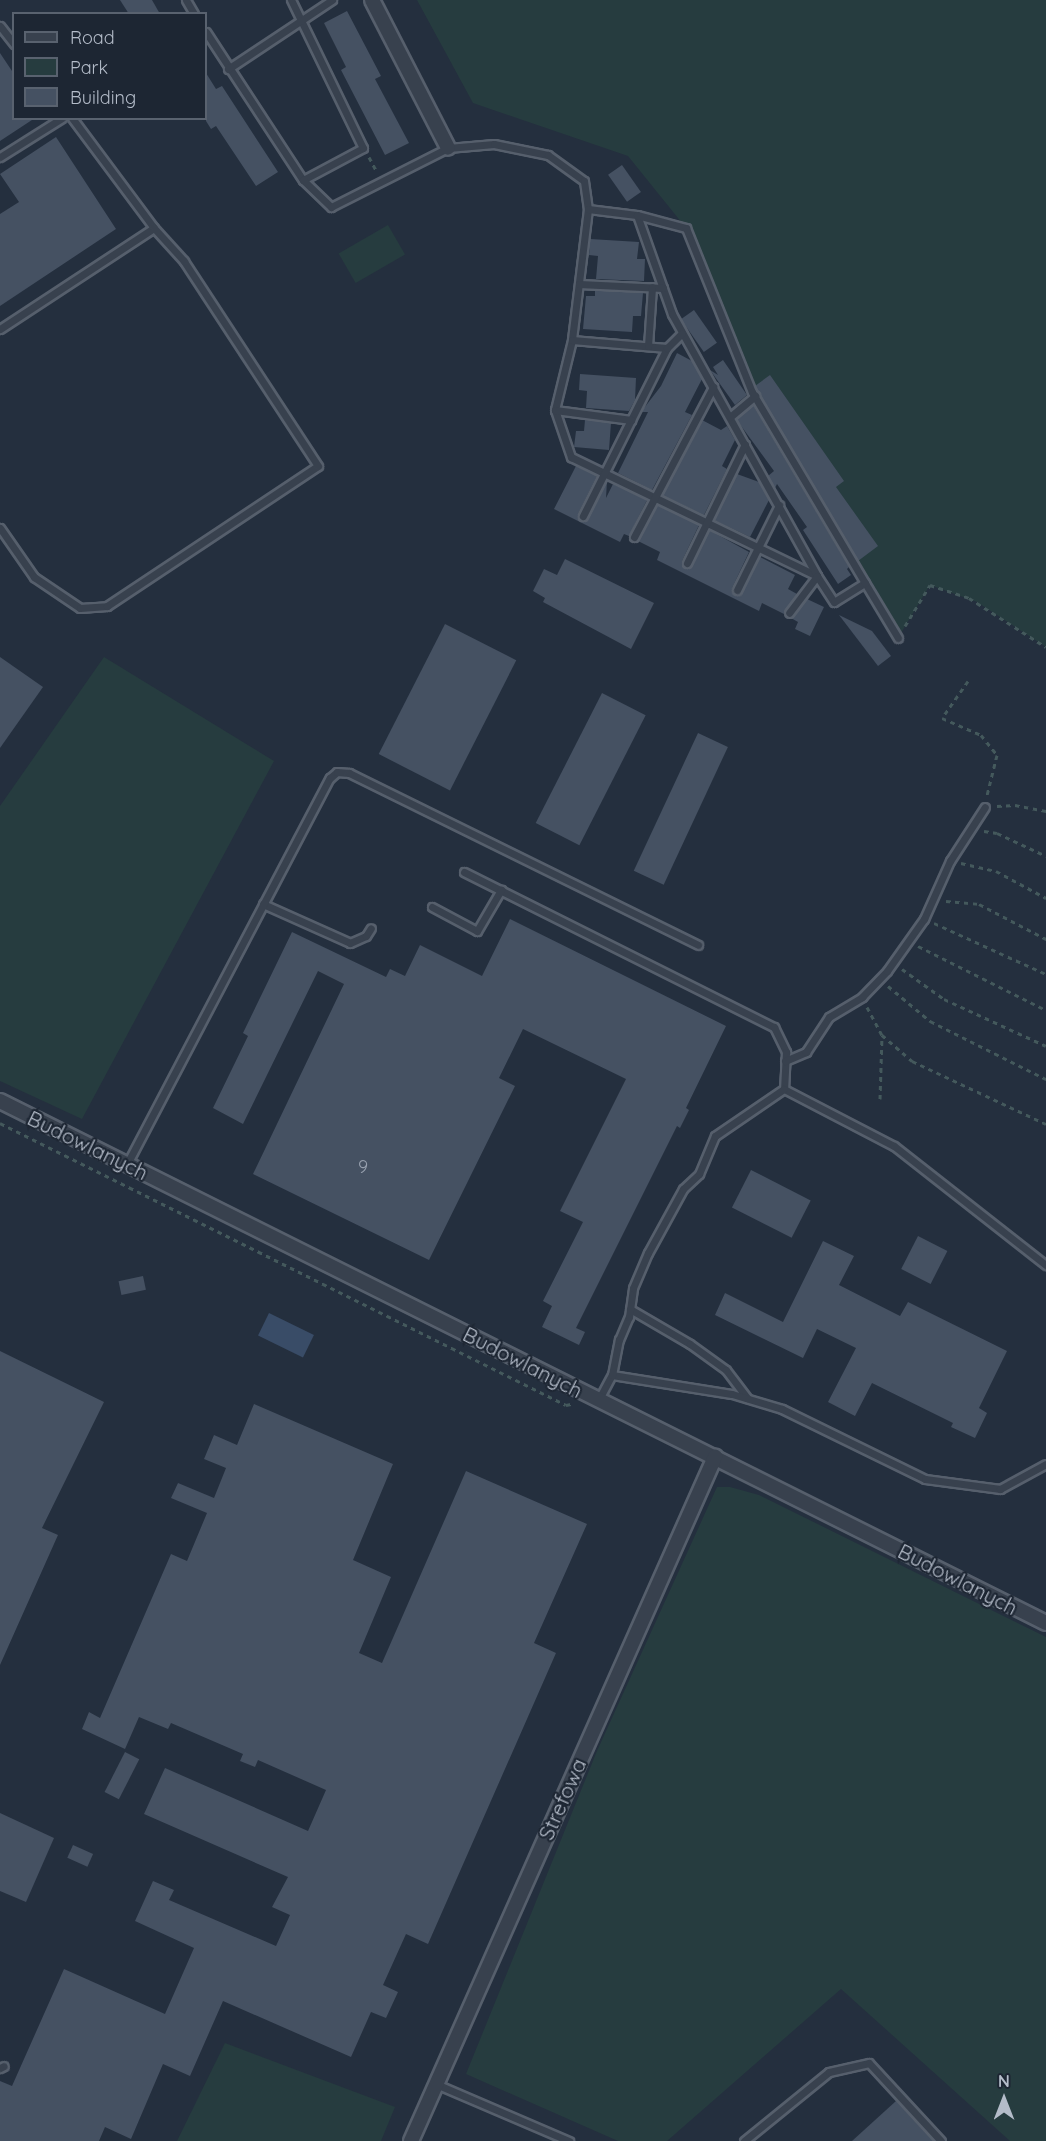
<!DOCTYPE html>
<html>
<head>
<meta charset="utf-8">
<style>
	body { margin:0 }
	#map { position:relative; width:1046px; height:2141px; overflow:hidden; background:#242f3e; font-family:Quicksand,sans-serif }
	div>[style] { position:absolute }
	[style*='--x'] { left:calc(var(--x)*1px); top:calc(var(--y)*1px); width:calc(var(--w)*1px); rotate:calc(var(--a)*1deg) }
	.green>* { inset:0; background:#263c3f; transform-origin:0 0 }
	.water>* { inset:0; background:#394c67; transform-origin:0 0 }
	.building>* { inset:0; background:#455162; transform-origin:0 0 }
	.path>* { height:3px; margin-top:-1.5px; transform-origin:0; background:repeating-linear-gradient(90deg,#44595c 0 4.5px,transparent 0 9px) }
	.roads { filter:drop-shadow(2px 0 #565f6c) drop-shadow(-2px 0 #565f6c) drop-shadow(0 2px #565f6c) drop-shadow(0 -2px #565f6c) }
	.service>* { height:7px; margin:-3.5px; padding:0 3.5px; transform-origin:3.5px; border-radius:3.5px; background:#38414e }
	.minor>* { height:14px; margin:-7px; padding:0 7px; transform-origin:7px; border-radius:7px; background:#38414e }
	span { translate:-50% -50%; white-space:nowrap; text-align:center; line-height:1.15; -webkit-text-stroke:4.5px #1d2633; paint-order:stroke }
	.number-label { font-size:18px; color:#98a1af }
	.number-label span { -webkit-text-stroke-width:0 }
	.street-label { font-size:21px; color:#b4bcc9 }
	.legend { position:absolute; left:12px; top:12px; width:195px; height:108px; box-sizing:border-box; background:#1d2633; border:2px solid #59626f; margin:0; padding:8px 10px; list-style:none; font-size:18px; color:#b4bcc9 }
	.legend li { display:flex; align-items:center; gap:12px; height:30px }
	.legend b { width:30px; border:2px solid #59626f }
	.north { position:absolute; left:974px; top:2069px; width:60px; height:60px; -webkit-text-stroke:4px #1d2633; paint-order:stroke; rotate:0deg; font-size:16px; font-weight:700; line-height:24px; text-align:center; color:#b4bcc9 }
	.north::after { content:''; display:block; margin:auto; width:21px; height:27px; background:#b4bcc9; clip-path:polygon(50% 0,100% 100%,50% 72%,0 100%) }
</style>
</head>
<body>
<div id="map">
	<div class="green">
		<div style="clip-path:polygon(417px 0,1046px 0,1046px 647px,977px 602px,930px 585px,898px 638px,755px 396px,686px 228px,628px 156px,473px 103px)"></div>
		<div style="left:388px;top:225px;width:34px;height:57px;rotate:60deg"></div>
		<div style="clip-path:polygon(104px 657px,274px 761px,82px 1119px,0 1081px,0 806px)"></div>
		<div style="clip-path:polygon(717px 1487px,730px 1487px,759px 1495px,1046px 1637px,1046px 2141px,1010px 2141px,841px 1989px,667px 2141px,618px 2141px,466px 2074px,597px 1751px)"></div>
		<div style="clip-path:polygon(225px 2043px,395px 2107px,381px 2141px,177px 2141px)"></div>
	</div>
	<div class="water">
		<div style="left:269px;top:1313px;width:50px;height:25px;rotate:26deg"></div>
	</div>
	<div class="building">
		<div style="clip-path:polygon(120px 0,152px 0,160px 14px,129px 14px)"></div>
		<div style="clip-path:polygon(347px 11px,381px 76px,375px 79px,409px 143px,385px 155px,341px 70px,346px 67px,324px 23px)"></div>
		<div style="clip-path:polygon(0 53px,14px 74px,14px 118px,35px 118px,0 141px)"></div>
		<div style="clip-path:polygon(206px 73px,216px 89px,222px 86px,278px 172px,256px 186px,216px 126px,211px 129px,206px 121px)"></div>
		<div style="clip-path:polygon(56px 137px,116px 229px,0 306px,0 214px,19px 202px,0 174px)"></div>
		<div style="left:622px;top:165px;width:33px;height:17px;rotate:55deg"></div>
		<div style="clip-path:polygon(590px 239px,639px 242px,637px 259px,645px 259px,644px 281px,596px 279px,598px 256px,589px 255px)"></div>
		<div style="clip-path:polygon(595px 290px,643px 293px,641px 316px,633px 316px,632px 332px,583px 329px,586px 296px,595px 296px)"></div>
		<div style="left:694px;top:310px;width:40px;height:16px;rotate:55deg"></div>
		<div style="clip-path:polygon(677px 353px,692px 361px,702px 379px,685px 412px,692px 415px,652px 490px,618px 473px,648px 412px,641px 412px,661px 386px)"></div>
		<div style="clip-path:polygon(723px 360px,747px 395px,735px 405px,710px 370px,718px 375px,713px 367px)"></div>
		<div style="clip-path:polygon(580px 374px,636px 378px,635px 400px,629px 411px,586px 408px,587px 391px,579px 390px)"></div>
		<div style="clip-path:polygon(770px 375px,844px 481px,836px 487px,878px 546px,858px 561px,757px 390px,755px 386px)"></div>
		<div style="clip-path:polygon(753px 405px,849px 567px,847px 569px,851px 575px,838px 584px,803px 530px,807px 527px,777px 484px,775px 488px,768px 476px,774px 471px,736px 419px)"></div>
		<div style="clip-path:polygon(585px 420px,611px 423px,609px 450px,574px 447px,576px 431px,584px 431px)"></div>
		<div style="clip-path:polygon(702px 420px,721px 430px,727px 426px,735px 440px,722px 466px,727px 469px,704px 515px,662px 495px)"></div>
		<div style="clip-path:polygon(576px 466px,597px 476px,578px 514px,581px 521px,588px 519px,607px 481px,606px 498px,613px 484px,647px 500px,629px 536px,624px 534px,620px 542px,554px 509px)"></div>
		<div style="clip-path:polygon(737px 474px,759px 482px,769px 500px,750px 537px,714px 520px)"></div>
		<div style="clip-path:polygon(657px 505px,699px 525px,682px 561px,684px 568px,692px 565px,709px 530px,749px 552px,732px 588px,734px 595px,742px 593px,760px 557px,795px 575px,788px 589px,797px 594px,784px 614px,762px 603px,759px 611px,657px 560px,660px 552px,638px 541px)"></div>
		<div style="clip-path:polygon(565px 559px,654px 603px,631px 649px,543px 602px,545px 598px,533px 591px,544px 569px,557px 575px)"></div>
		<div style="clip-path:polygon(807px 599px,824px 607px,810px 636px,795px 629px,798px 622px,791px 618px)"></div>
		<div style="clip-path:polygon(839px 615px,872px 631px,891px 656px,878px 666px)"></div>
		<div style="left:445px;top:624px;width:80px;height:146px;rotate:27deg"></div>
		<div style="clip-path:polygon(0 657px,43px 687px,0 748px)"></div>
		<div style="left:602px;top:693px;width:49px;height:146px;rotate:27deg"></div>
		<div style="left:698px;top:733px;width:33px;height:152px;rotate:25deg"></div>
		<div style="clip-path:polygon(510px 919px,726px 1026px,686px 1108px,689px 1110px,680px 1128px,677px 1126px,576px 1328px,585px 1332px,579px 1345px,542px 1327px,552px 1306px,543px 1301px,583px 1222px,560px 1211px,626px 1079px,523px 1029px,499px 1078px,515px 1086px,429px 1260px,253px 1174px,344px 984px,318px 971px,243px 1124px,213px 1108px,248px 1036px,243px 1033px,292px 932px,386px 977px,390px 969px,405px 976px,420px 945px,482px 976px)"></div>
		<div style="left:751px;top:1170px;width:67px;height:42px;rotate:27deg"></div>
		<div style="left:918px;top:1236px;width:33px;height:37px;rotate:27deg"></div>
		<div style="clip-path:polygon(823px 1241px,854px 1256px,839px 1285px,900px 1316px,908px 1302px,1007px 1351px,979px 1408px,987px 1413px,975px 1438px,951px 1427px,953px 1423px,872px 1383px,855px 1416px,828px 1402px,856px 1348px,817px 1329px,803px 1358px,715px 1315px,725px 1293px,783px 1322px)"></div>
		<div style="left:143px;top:1276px;width:14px;height:25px;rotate:78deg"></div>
		<div style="clip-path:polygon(0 1351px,104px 1402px,42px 1528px,58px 1535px,0 1665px)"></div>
		<div style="clip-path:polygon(254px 1404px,393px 1464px,353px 1560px,391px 1577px,359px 1653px,382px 1663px,466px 1471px,587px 1524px,534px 1643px,556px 1653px,428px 1944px,406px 1934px,383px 1985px,398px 1992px,386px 2018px,371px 2012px,351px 2057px,223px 2001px,190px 2076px,163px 2064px,131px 2139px,105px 2127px,99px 2141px,0 2141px,0 2081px,12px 2086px,64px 1969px,165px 2014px,194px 1948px,135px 1921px,153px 1881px,174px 1890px,169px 1900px,276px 1946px,290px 1915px,272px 1907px,288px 1877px,144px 1814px,165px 1768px,308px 1831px,326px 1790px,258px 1760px,255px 1767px,240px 1761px,243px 1754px,171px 1723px,168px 1729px,139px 1717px,125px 1749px,82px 1729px,89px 1712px,100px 1718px,171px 1554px,187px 1561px,207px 1513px,171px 1498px,178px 1483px,214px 1498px,226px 1468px,204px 1459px,214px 1435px,237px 1445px)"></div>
		<div style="left:125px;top:1752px;width:16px;height:45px;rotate:27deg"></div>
		<div style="clip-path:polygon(0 1813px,54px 1838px,26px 1902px,0 1891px)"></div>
		<div style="left:73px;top:1845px;width:22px;height:14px;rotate:24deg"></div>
		<div style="clip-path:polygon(896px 2101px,933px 2141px,852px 2141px)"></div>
	</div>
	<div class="path">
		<div style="--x:369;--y:157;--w:17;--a:62"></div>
		<div style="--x:905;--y:626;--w:48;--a:-58.6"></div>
		<div style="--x:930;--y:585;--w:41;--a:18.4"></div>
		<div style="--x:969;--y:598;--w:91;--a:32.5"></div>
		<div style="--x:968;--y:681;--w:45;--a:125.1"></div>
		<div style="--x:942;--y:718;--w:43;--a:23.6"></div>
		<div style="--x:981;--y:735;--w:26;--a:51"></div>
		<div style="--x:997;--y:755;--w:41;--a:104"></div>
		<div style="--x:997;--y:806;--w:18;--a:-3"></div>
		<div style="--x:1015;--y:805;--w:32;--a:11"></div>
		<div style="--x:984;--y:831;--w:13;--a:9"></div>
		<div style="--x:997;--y:833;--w:54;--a:25.1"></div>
		<div style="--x:961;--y:863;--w:36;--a:13"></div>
		<div style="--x:996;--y:871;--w:57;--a:28.4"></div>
		<div style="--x:946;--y:901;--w:33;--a:5"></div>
		<div style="--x:979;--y:904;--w:76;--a:27.6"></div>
		<div style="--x:934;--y:923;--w:123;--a:24.5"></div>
		<div style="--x:918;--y:946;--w:143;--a:26.6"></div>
		<div style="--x:902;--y:969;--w:52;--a:35.5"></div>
		<div style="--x:944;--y:999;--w:112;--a:24.7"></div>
		<div style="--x:888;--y:986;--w:55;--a:39.8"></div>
		<div style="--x:930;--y:1021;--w:130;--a:26.6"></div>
		<div style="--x:867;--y:1007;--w:32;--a:62"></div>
		<div style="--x:882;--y:1035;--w:40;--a:41"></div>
		<div style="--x:912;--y:1061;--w:148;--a:25.2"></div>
		<div style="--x:880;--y:1099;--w:64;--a:-88.2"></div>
		<div style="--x:0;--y:1123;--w:632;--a:26.48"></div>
		<div style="--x:566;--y:1405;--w:5;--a:-11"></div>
	</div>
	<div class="roads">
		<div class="service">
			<div style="--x:186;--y:0;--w:16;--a:60"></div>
			<div style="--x:0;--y:26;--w:23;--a:52"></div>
			<div style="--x:206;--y:32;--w:177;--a:56.8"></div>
			<div style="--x:303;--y:180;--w:68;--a:-28.1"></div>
			<div style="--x:363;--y:148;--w:165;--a:-115.9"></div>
			<div style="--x:228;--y:69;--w:125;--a:-33.6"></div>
			<div style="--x:0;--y:157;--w:73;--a:-32.2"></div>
			<div style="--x:303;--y:180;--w:39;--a:44"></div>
			<div style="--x:331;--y:207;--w:131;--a:-26.8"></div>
			<div style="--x:448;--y:148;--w:46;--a:-5"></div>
			<div style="--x:494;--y:144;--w:55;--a:11.5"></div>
			<div style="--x:548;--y:155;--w:44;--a:35.8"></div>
			<div style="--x:584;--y:181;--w:28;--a:82"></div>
			<div style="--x:588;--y:209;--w:132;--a:97"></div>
			<div style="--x:572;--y:340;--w:72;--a:103.7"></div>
			<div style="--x:555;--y:410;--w:50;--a:71.2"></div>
			<div style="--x:571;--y:457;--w:273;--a:25.8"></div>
			<div style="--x:817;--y:576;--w:31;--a:57"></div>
			<div style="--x:834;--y:602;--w:36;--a:-32"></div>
			<div style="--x:865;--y:583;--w:64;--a:59"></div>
			<div style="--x:588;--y:209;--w:49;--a:7"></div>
			<div style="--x:637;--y:215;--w:105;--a:70.5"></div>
			<div style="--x:672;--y:314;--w:299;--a:61"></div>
			<div style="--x:817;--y:576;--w:46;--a:127.1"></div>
			<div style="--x:637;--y:215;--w:51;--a:14.9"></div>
			<div style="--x:686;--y:228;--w:177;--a:68.1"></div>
			<div style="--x:752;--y:392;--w:222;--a:59.4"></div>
			<div style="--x:579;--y:284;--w:84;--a:2.7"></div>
			<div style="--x:0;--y:329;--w:184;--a:-33.3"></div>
			<div style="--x:154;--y:228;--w:137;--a:-126.7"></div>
			<div style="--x:572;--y:340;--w:95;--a:4.8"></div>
			<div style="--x:667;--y:348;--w:188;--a:116.6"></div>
			<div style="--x:648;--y:346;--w:59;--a:-86.1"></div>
			<div style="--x:667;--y:348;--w:21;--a:-45"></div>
			<div style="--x:555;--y:410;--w:77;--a:7.5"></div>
			<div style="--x:730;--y:417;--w:33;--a:-40"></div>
			<div style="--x:0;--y:528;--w:60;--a:55.2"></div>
			<div style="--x:34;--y:577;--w:55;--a:34"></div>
			<div style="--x:80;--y:608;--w:27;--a:-4"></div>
			<div style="--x:107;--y:606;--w:253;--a:-33.6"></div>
			<div style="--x:318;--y:466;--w:245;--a:-123.2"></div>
			<div style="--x:184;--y:261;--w:45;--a:-132.3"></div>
			<div style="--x:634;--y:537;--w:170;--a:-62.2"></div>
			<div style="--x:687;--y:563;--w:132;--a:-64"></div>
			<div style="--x:737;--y:590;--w:95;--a:-63.7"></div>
			<div style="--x:464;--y:872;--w:347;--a:26.6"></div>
			<div style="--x:774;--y:1027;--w:28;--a:64"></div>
			<div style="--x:786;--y:1052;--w:37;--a:93"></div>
			<div style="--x:263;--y:904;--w:95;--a:24.1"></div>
			<div style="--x:350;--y:943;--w:17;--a:-24"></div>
			<div style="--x:366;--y:936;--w:9;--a:-58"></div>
			<div style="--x:432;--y:907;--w:51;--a:28.1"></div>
			<div style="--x:477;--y:931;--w:48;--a:-59.7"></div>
			<div style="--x:785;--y:1061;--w:23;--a:-23"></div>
			<div style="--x:806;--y:1052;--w:42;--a:-56.7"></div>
			<div style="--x:829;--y:1017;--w:39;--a:-31"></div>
			<div style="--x:862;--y:997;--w:36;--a:-46"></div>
			<div style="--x:887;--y:971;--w:64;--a:-54.6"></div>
			<div style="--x:924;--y:919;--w:64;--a:-65.9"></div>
			<div style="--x:950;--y:861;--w:64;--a:-57.1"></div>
			<div style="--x:784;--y:1089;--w:124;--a:27.4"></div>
			<div style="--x:894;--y:1146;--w:193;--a:38.1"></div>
			<div style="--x:127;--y:1164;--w:436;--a:-62.3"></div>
			<div style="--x:330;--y:778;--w:9;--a:-41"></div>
			<div style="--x:337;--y:772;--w:12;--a:5"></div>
			<div style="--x:349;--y:773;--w:389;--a:26.2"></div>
			<div style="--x:630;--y:1309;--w:69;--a:30.3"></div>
			<div style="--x:690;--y:1344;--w:44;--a:35.8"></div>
			<div style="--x:726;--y:1370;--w:35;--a:53"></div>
			<div style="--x:612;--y:1375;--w:121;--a:9"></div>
			<div style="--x:732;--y:1394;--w:52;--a:16.7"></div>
			<div style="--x:782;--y:1409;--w:159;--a:26.1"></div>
			<div style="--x:925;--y:1479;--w:76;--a:7.6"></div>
			<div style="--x:1000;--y:1489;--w:52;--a:-28.5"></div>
			<div style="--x:599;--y:1399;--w:27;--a:-62"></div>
			<div style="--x:612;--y:1375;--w:36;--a:-79"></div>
			<div style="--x:619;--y:1340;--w:25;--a:-67"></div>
			<div style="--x:629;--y:1317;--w:29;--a:-82"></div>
			<div style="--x:633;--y:1288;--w:38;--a:-67"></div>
			<div style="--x:648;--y:1253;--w:73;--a:-61.3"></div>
			<div style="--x:683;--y:1189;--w:22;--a:-43"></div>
			<div style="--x:699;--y:1174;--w:41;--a:-67.2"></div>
			<div style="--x:715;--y:1136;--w:83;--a:-34.3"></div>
			<div style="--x:0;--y:2068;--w:4;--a:-27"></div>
			<div style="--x:436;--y:2084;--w:145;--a:23.2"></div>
			<div style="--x:744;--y:2141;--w:109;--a:-39.1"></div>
			<div style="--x:829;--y:2072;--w:41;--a:-12.7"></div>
			<div style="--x:869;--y:2063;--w:106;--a:47.3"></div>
		</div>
		<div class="minor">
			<div style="--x:372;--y:0;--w:166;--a:62.8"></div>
			<div style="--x:0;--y:1101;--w:1169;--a:26.52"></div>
			<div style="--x:411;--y:2141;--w:749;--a:-66.04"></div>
		</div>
	</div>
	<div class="number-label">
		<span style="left:363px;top:1167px">9</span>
	</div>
	<div class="street-label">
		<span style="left:88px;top:1145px;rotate:26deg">Budowlanych</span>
		<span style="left:523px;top:1362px;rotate:27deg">Budowlanych</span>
		<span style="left:958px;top:1579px;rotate:27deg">Budowlanych</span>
		<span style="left:562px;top:1799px;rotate:-66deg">Strefowa</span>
	</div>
	<ul class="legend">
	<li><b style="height:8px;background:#38414e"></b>Road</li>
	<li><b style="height:16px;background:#263c3f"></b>Park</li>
	<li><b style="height:16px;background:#455162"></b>Building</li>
	</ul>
	<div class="north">N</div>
</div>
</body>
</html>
